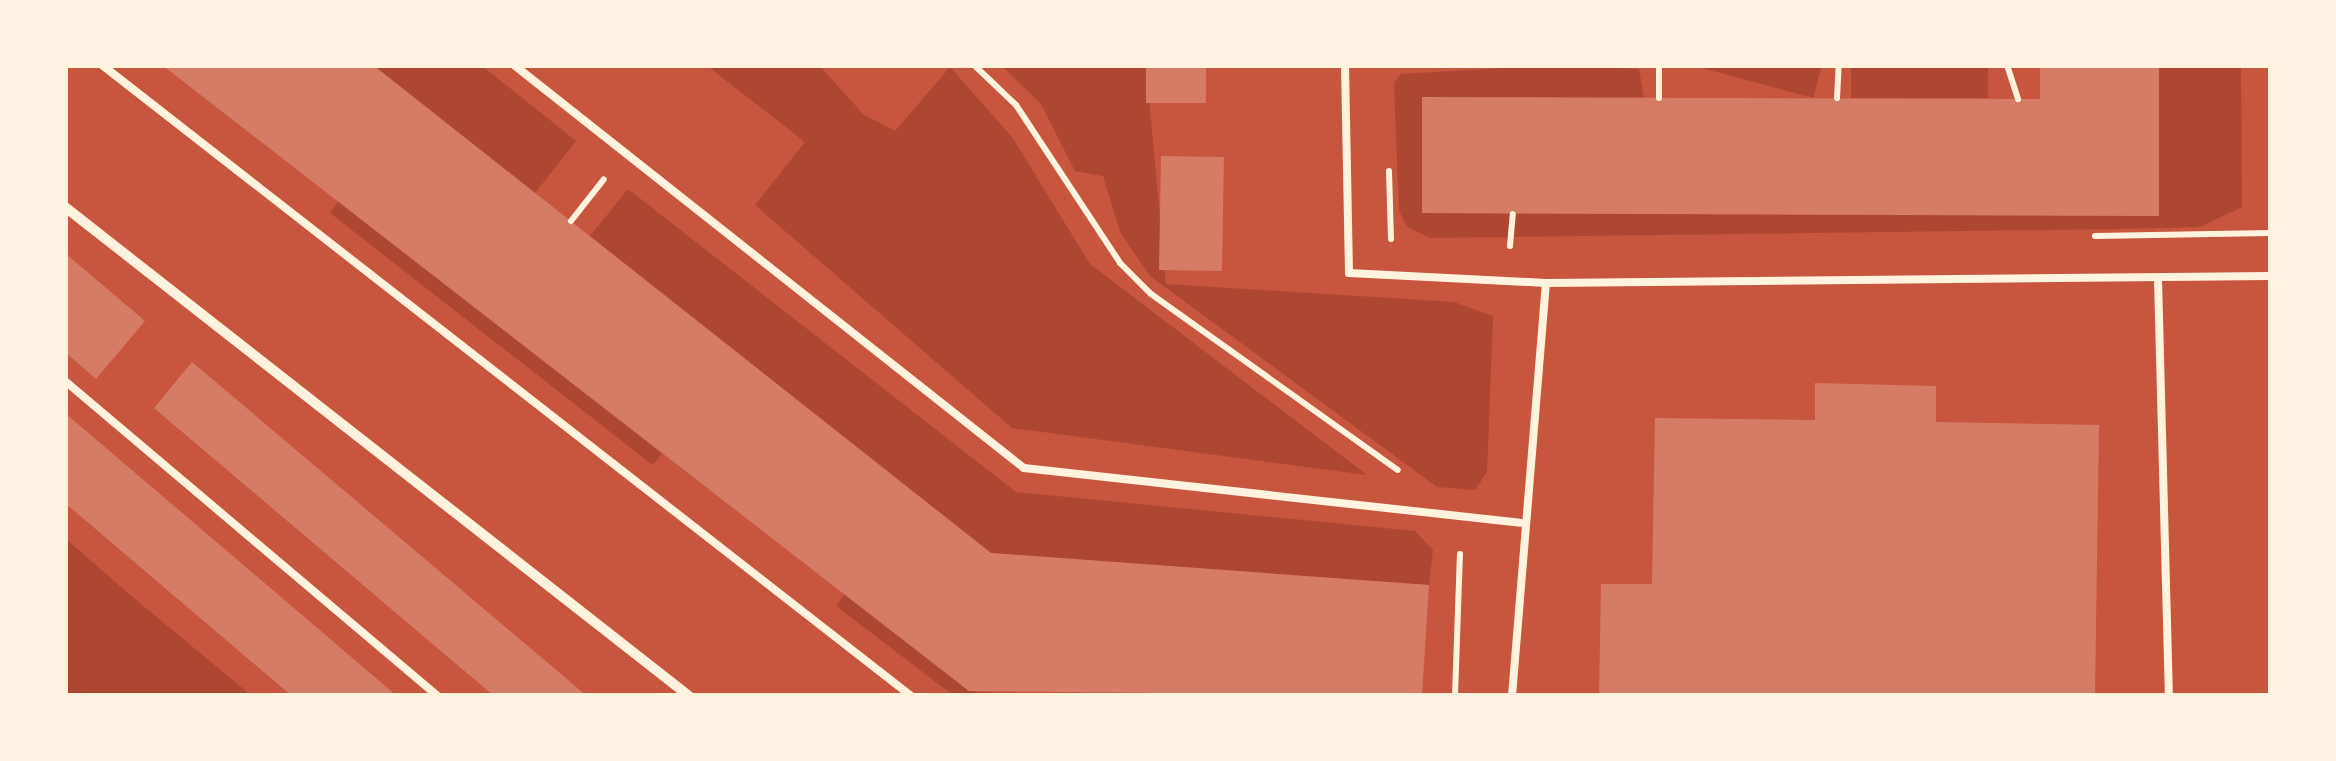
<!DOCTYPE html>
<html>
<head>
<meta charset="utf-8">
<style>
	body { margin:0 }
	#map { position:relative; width:2336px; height:761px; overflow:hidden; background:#c8553d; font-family:"IBM Plex Sans",sans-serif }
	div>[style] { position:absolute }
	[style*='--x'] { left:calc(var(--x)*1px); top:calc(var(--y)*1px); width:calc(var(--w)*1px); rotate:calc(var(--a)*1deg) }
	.green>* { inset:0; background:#ae4732; transform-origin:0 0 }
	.building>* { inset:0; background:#d67c66; transform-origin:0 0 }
	.path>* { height:6px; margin:-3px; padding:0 3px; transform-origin:3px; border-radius:3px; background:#fff3e0 }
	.service>* { height:8px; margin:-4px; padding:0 4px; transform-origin:4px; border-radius:4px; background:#fff3e0 }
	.minor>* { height:10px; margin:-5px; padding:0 5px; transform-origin:5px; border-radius:5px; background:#fff3e0 }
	span { translate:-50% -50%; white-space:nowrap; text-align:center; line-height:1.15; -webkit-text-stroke:9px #fff3e0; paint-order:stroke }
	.frame { position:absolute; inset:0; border:68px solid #fff3e0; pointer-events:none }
</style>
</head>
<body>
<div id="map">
	<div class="green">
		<div style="clip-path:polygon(373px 65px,481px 65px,576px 141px,535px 193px)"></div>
		<div style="clip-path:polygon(706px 65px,819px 65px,863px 114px,895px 131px,950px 67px,1012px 137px,1090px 264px,1367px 475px,1012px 428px,755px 205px,805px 142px)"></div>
		<div style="clip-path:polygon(1001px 65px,1146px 65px,1166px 284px,1454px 302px,1493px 316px,1487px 472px,1475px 490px,1437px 487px,1150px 276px,1120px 232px,1103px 176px,1075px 171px,1041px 104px)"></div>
		<div style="clip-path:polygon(1557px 65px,1639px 69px,1644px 98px,1423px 213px,2158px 216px,2159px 65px,2241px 65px,2242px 207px,2200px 227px,2119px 229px,1430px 238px,1407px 227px,1399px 211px,1394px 83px,1401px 74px)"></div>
		<div style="left:1822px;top:65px;width:34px;height:150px;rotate:105deg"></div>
		<div style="left:1851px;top:65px;width:137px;height:33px"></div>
		<div style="clip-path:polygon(628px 189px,1016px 492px,1415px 531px,1433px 550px,1429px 585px,991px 553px,590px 236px)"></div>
		<div style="left:339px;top:201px;width:410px;height:15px;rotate:38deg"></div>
		<div style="clip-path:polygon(65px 538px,129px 594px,252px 696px,65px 696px)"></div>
		<div style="clip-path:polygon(845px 594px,969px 691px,1040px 696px,954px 696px,836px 606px)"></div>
	</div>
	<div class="building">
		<div style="clip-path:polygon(162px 65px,373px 65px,991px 553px,1429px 585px,1422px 696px,969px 691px)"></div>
		<div style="left:1146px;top:65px;width:60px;height:38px"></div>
		<div style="clip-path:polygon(2040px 65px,2159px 65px,2159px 216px,1422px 213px,1422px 97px,2040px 99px)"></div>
		<div style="left:1161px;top:156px;width:63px;height:114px;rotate:1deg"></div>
		<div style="clip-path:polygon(65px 253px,145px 321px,96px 379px,65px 352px)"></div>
		<div style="clip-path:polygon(192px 362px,587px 696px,494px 696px,154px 408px)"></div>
		<div style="clip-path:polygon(1815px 383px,1936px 386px,1936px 422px,2099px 425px,2095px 696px,1599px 696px,1601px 584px,1652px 584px,1655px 418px,1815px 420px)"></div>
		<div style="clip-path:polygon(65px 413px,397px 696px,292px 696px,65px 503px)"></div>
	</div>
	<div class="path">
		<div style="--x:974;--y:65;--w:58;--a:43.6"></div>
		<div style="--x:1016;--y:105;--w:189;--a:56.6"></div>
		<div style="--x:1120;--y:263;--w:44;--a:45"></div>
		<div style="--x:1151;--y:294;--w:303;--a:35.5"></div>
		<div style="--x:1659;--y:65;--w:33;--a:90"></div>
		<div style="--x:2007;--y:65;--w:36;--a:72"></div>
		<div style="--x:1837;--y:98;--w:33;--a:-87"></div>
		<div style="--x:1389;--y:171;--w:68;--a:88.3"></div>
		<div style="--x:571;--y:221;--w:53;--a:-51.8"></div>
		<div style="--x:2095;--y:236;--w:176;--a:-1"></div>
		<div style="--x:1510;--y:246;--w:32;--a:-85"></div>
		<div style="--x:1455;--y:696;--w:142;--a:-88"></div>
	</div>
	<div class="service">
		<div style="--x:102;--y:65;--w:1026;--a:37.95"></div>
		<div style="--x:514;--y:65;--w:650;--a:38.32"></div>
		<div style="--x:1024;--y:468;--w:499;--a:6.3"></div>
		<div style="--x:1345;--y:65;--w:208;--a:88.9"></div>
		<div style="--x:1349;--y:273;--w:197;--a:2.9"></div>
		<div style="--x:1546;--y:283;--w:725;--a:-0.55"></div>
		<div style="--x:2158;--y:279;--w:417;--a:88.5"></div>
		<div style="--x:65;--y:381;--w:488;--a:40.2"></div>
		<div style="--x:1512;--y:696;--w:414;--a:-85.3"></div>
	</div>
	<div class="minor">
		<div style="--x:65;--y:207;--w:793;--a:38.08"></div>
	</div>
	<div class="frame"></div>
</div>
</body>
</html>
